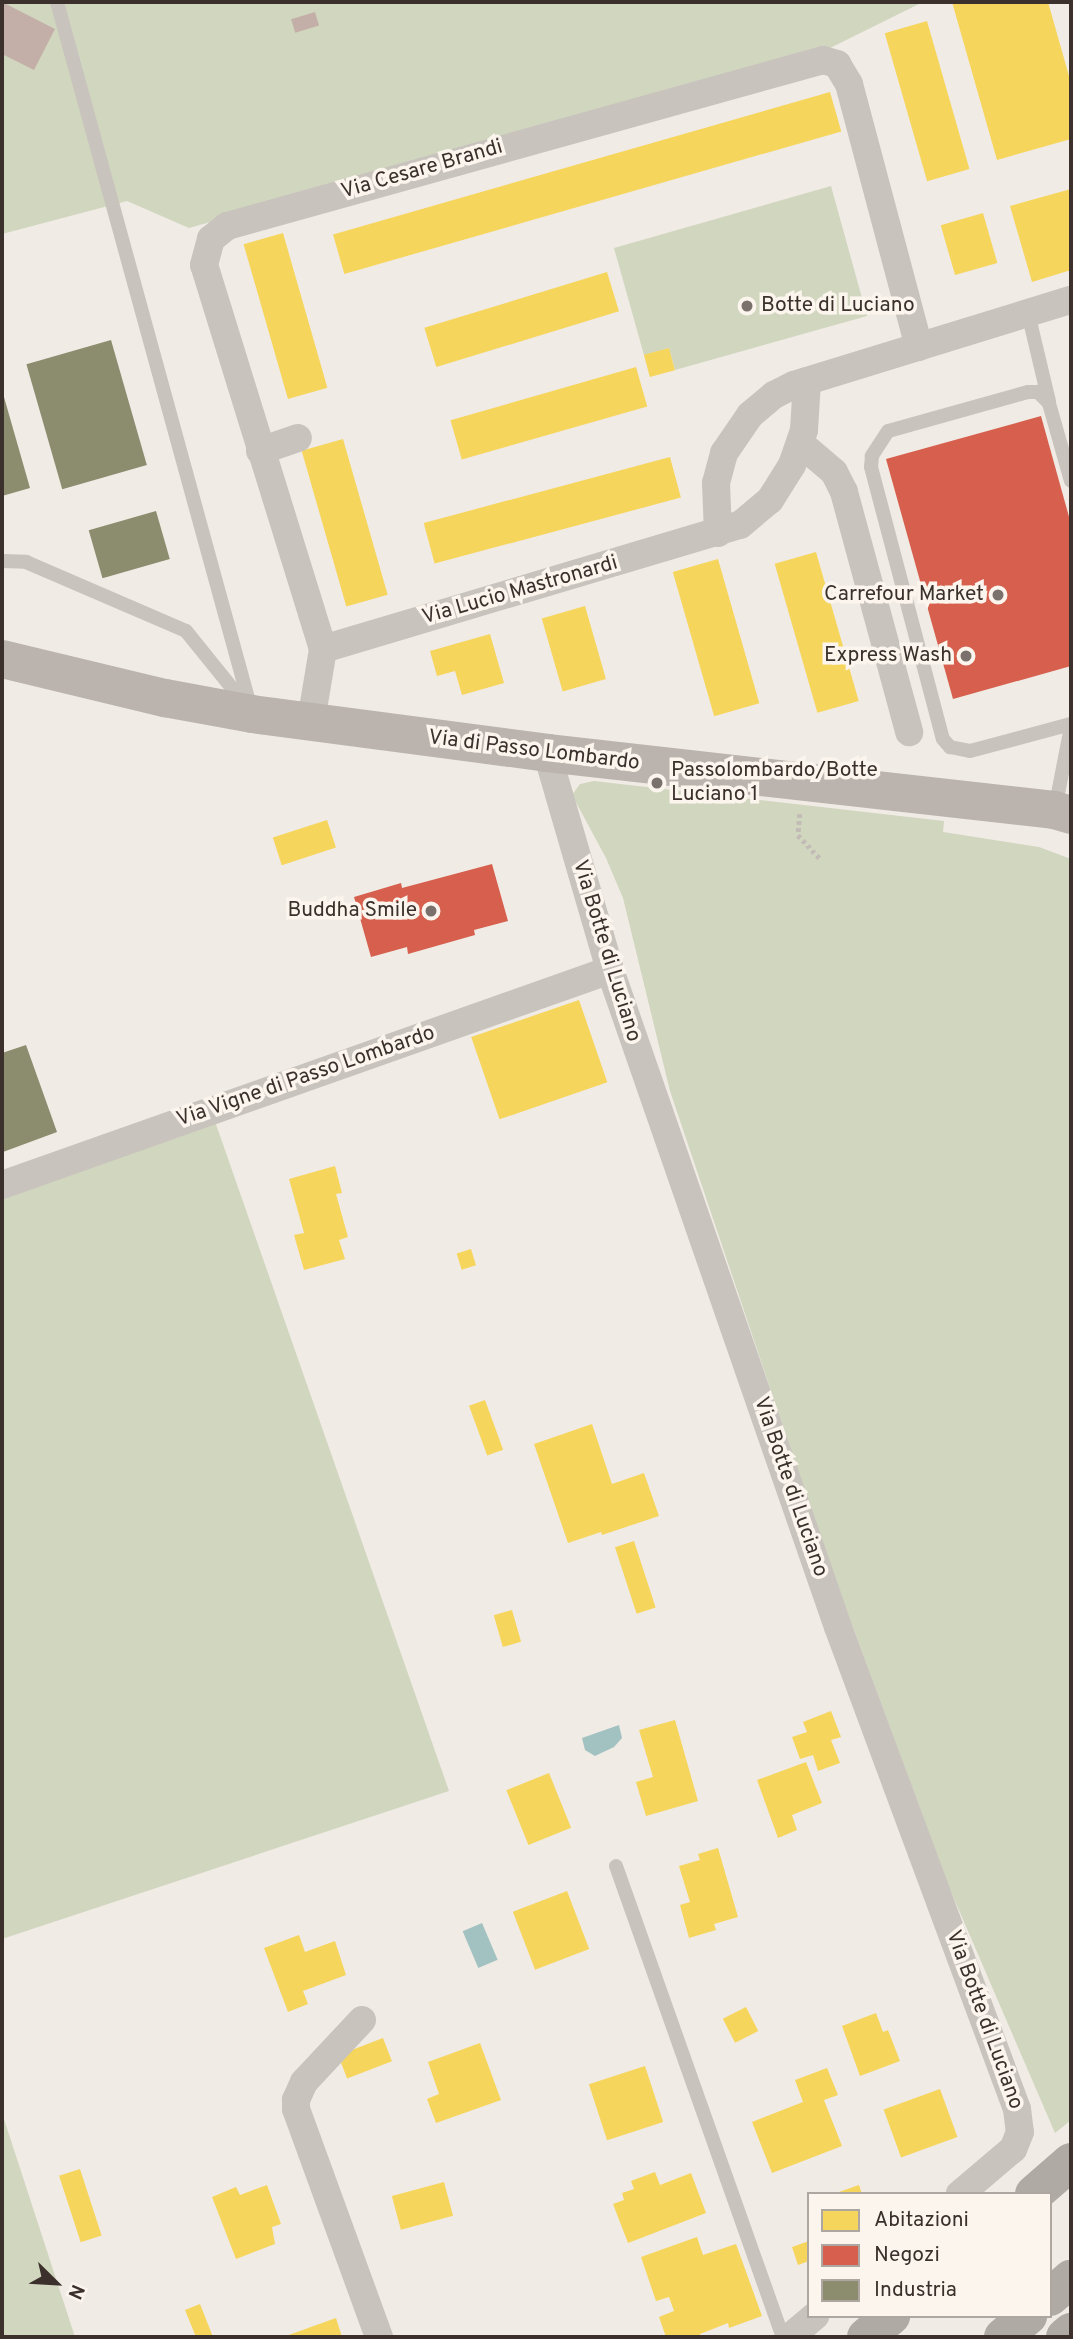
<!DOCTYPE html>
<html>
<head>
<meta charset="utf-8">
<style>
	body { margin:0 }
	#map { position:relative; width:1073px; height:2339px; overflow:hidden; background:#f0ebe5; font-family:Overpass,sans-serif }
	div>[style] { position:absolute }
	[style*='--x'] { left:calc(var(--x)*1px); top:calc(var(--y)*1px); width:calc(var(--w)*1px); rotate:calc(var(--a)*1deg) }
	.green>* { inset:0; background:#d1d6bf }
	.water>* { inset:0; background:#a1c2c1; transform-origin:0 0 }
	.homes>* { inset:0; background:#f6d55c; transform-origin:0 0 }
	.shops>* { inset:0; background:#d6604d }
	.industry>* { inset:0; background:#8c8c6e; transform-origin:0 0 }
	.building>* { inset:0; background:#c3afa7; transform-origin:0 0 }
	.path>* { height:4.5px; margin-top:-2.25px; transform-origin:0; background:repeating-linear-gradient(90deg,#c2bbb6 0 3.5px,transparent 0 7px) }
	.lane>* { height:14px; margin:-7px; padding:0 7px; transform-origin:7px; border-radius:7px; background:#c9c3be }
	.street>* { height:28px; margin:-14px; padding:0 14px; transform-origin:14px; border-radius:14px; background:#c9c3be }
	.secondary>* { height:38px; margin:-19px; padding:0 19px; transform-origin:19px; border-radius:19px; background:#bab3ae }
	.highway>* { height:38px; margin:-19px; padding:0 19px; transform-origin:19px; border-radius:19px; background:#afaaa4 }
	.dots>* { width:19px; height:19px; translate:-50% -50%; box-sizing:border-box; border:4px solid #fbf5ee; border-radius:50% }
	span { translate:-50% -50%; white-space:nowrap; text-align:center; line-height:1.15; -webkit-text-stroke:7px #fbf5ee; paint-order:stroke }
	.street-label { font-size:21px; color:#3b302b }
	.poi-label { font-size:21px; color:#3b302b }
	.left { translate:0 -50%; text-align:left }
	.right { translate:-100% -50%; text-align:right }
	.frame { position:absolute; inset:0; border:4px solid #3b302b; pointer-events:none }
	.legend { position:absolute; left:807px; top:2192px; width:245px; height:126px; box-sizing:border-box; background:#fbf5ee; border:2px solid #aea6a0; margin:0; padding:9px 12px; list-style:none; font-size:21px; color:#3b302b }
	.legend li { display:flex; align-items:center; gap:14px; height:35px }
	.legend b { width:35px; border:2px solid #aea6a0 }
	.north { position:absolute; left:21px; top:2248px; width:70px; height:70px; -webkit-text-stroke:5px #fbf5ee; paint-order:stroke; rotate:114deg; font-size:19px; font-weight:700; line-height:28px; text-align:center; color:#3b302b }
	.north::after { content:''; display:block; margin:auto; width:24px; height:32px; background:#3b302b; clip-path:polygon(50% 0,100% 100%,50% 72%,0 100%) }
</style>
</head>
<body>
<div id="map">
	<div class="green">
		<div style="clip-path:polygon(2px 2px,923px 2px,826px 50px,189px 228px,127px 201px,2px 234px)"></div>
		<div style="clip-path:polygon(831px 186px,867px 316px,675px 370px,669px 348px,644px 355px,614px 248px)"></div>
		<div style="clip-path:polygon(594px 781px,944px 821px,943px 832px,1039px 847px,1071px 859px,1071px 2120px,1055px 2133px,949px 1887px,827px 1557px,670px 1091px,623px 898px,606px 858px,572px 795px,580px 784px)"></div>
		<div style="clip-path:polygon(211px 1110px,449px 1791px,2px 1939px,2px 1185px)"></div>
		<div style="clip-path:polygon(2px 2113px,75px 2337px,2px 2337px)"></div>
	</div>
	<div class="water">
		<div style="clip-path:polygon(619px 1725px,622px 1738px,614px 1747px,595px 1756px,585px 1750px,582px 1738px)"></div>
		<div style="left:482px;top:1923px;width:40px;height:21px;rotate:67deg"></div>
	</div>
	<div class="homes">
		<div style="clip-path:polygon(952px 2px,1048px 2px,1071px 83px,1071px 139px,997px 160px)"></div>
		<div style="left:927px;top:21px;width:154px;height:44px;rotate:74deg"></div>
		<div style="left:830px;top:92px;width:41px;height:517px;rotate:74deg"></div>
		<div style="clip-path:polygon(1071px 189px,1071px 270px,1032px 282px,1010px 206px)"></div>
		<div style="left:983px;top:213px;width:52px;height:44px;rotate:74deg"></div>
		<div style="left:283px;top:233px;width:161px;height:41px;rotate:74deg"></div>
		<div style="left:607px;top:272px;width:41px;height:191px;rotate:73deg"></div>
		<div style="left:669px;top:348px;width:23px;height:26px;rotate:75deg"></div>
		<div style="left:636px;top:367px;width:41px;height:193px;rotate:74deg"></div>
		<div style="left:343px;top:439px;width:162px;height:43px;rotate:74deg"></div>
		<div style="left:670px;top:457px;width:42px;height:255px;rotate:75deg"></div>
		<div style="left:816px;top:552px;width:155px;height:43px;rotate:74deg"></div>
		<div style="left:718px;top:559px;width:150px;height:47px;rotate:74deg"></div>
		<div style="left:585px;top:606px;width:76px;height:45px;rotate:74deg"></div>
		<div style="clip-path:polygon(490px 634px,504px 683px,462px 695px,455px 671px,437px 676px,430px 651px)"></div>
		<div style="left:327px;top:820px;width:29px;height:57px;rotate:72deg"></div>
		<div style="left:579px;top:1000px;width:87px;height:114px;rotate:71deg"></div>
		<div style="clip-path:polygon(335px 1166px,342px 1193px,336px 1194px,348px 1237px,339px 1240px,345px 1259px,304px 1270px,294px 1235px,304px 1233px,289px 1179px)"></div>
		<div style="left:471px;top:1249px;width:17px;height:15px;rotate:73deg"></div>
		<div style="left:485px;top:1400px;width:53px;height:17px;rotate:70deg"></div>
		<div style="clip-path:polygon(592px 1424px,612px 1484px,644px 1473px,659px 1516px,602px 1535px,601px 1532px,568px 1543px,534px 1444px)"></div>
		<div style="left:634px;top:1541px;width:70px;height:20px;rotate:72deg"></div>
		<div style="left:512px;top:1610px;width:33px;height:19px;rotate:74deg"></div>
		<div style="clip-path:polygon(831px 1711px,841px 1737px,831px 1740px,840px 1763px,818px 1771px,813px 1755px,800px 1759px,792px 1737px,807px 1732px,803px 1722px)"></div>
		<div style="clip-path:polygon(675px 1720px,698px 1801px,646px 1816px,636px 1782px,653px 1777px,639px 1730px)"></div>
		<div style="clip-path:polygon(806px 1762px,822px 1803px,792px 1815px,797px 1830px,778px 1838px,757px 1780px)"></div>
		<div style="left:549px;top:1773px;width:59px;height:46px;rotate:68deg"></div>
		<div style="clip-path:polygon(718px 1848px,738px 1917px,714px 1924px,716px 1930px,689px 1938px,680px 1905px,690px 1902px,679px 1866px,700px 1860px,698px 1854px)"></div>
		<div style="left:567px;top:1891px;width:62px;height:58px;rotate:69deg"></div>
		<div style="clip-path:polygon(299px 1935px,305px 1952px,335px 1941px,346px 1975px,303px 1991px,308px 2004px,288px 2012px,264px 1948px)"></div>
		<div style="left:746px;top:2007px;width:27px;height:26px;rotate:63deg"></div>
		<div style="clip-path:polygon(876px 2013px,883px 2032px,888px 2030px,900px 2061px,860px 2076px,842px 2026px)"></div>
		<div style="left:383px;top:2038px;width:25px;height:48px;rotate:69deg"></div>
		<div style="clip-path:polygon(480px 2043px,501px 2100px,436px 2123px,427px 2099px,439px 2094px,428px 2062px)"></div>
		<div style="left:645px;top:2066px;width:59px;height:59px;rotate:72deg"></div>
		<div style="clip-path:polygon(827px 2068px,838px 2095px,824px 2100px,842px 2146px,772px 2173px,752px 2122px,803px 2102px,795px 2080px)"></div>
		<div style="left:940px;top:2089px;width:51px;height:60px;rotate:70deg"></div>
		<div style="left:80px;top:2169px;width:70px;height:22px;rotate:72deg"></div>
		<div style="clip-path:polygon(655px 2172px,660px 2185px,691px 2173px,706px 2213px,628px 2243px,613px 2204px,624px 2200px,622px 2193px,634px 2189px,631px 2181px)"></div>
		<div style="left:444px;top:2182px;width:35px;height:54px;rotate:75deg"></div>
		<div style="clip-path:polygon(267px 2185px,281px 2224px,272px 2227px,275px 2244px,236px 2259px,212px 2197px,236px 2187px,240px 2195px)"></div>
		<div style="clip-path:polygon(859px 2185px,862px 2194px,836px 2194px,836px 2193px)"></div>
		<div style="clip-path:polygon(697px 2237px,703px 2255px,736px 2244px,762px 2316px,729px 2328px,728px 2323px,700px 2334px,701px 2337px,666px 2337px,659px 2317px,674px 2311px,669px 2297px,656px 2301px,641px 2257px)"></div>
		<div style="clip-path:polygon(809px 2241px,809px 2261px,798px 2265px,792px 2247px)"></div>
		<div style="clip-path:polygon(200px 2304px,213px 2337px,196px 2337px,185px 2310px)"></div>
		<div style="clip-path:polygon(336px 2318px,342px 2337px,283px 2337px)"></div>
	</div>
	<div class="shops">
		<div style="clip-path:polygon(1041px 416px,1071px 524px,1071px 666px,953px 699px,886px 459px)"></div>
		<div style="clip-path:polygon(492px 864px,508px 921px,474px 930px,475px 935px,408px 954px,407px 947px,371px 957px,354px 897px,401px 883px,402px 888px)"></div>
	</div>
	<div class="industry">
		<div style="left:111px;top:340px;width:130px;height:88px;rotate:74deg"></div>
		<div style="clip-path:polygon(2px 390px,30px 488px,2px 496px)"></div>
		<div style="left:156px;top:511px;width:50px;height:70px;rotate:74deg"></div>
		<div style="clip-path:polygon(26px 1045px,57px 1132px,3px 1152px,2px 1053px)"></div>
	</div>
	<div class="building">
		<div style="clip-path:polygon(2px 2px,55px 29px,34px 70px,2px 54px)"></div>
		<div style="left:315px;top:12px;width:14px;height:25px;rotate:73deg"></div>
	</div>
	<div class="path">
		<div style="--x:800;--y:814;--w:21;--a:95"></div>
		<div style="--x:798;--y:835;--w:34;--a:47"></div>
	</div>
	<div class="lane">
		<div style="--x:57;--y:2;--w:733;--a:74.66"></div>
		<div style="--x:1028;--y:313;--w:90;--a:76.6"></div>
		<div style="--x:1071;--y:481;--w:81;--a:-105.8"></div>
		<div style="--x:1049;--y:403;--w:16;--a:-135"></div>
		<div style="--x:1038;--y:392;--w:10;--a:180"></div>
		<div style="--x:1028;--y:392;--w:145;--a:164.4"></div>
		<div style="--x:888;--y:431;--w:30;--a:123"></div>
		<div style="--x:872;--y:456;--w:11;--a:95"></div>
		<div style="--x:871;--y:467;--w:281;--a:75.2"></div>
		<div style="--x:943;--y:739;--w:11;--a:49"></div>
		<div style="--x:950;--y:747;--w:20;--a:11"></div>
		<div style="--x:970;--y:751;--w:105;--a:-15"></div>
		<div style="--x:2;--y:561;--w:24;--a:2"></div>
		<div style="--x:26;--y:562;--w:174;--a:23.3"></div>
		<div style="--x:186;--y:631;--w:94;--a:51.1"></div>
		<div style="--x:1055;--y:809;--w:84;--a:-79"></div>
		<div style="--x:616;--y:1866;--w:500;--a:70.5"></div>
	</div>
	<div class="street">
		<div style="--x:801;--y:444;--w:43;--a:40.3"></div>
		<div style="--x:834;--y:472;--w:22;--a:63"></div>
		<div style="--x:844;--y:492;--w:249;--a:74.8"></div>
		<div style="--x:260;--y:451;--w:40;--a:-18.9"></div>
		<div style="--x:718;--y:533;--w:50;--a:-92.3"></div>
		<div style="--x:716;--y:483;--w:31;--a:-75"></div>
		<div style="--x:724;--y:453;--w:46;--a:-55.6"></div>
		<div style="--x:750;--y:415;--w:31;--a:-40"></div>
		<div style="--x:774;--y:395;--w:22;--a:-27"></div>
		<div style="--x:794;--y:385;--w:290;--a:-17.1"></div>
		<div style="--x:323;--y:649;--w:435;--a:-16.6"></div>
		<div style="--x:740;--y:525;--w:39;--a:-40"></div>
		<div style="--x:770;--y:500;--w:41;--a:-57.8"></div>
		<div style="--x:792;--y:465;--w:37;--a:-71"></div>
		<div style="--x:804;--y:430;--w:49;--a:-86.5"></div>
		<div style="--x:311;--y:721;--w:73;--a:-80.5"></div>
		<div style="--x:323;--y:649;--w:402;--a:-107.2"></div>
		<div style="--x:204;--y:265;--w:27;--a:-75"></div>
		<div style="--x:211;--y:239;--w:21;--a:-39"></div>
		<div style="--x:227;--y:226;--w:619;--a:-15.56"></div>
		<div style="--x:823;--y:60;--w:15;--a:16"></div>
		<div style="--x:837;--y:64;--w:23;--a:59"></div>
		<div style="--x:849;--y:84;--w:272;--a:75.1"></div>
		<div style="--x:547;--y:753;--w:226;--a:73.8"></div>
		<div style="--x:610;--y:970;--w:695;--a:70.86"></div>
		<div style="--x:838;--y:1627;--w:514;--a:69.63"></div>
		<div style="--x:1017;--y:2109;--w:23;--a:83"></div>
		<div style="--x:1020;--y:2132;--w:18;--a:112"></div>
		<div style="--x:1013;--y:2149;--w:70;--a:139.7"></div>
		<div style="--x:2;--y:1185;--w:645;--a:-19.47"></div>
		<div style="--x:362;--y:2020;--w:85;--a:133.1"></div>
		<div style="--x:304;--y:2082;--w:20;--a:114"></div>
		<div style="--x:296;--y:2100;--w:9;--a:90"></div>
		<div style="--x:296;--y:2109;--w:243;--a:70"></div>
		<div style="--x:790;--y:2337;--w:33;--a:-40"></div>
	</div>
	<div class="secondary">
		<div style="--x:2;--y:659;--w:168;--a:13.5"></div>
		<div style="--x:165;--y:698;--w:88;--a:10.4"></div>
		<div style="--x:252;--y:714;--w:298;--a:7.5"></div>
		<div style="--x:547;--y:753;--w:510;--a:6.41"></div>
		<div style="--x:1054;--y:810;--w:18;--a:16"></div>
	</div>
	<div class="highway">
		<div style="--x:1034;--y:2194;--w:49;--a:-40.9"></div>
		<div style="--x:1050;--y:2297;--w:28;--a:-41"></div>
		<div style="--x:866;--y:2337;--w:33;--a:-40"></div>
		<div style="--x:1003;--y:2337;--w:33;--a:-40"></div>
		<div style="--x:1065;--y:2337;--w:8;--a:-40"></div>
	</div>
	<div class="dots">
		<div style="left:747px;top:306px;background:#7a716c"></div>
		<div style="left:998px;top:595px;background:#7a716c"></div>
		<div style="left:966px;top:656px;background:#7a716c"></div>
		<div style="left:657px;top:783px;background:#7a716c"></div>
		<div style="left:431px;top:911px;background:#7a716c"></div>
	</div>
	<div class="street-label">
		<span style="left:422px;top:170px;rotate:-16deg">Via Cesare Brandi</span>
		<span style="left:520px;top:591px;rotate:-16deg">Via Lucio Mastronardi</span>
		<span style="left:534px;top:751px;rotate:7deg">Via di Passo Lombardo</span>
		<span style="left:606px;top:951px;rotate:73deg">Via Botte di Luciano</span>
		<span style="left:306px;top:1077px;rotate:-19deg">Via Vigne di Passo Lombardo</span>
		<span style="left:790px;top:1487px;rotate:71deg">Via Botte di Luciano</span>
		<span style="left:984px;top:2020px;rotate:70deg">Via Botte di Luciano</span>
	</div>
	<div class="poi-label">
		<span class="left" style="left:761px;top:306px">Botte di Luciano</span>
		<span class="right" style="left:984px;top:595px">Carrefour Market</span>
		<span class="right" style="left:952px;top:656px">Express Wash</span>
		<span class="left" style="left:671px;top:783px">Passolombardo/Botte<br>Luciano 1</span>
		<span class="right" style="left:417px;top:911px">Buddha Smile</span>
	</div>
	<div class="frame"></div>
	<ul class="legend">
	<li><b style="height:19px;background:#f6d55c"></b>Abitazioni</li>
	<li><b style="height:19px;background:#d6604d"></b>Negozi</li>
	<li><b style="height:19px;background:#8c8c6e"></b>Industria</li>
	</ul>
	<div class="north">N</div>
</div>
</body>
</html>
